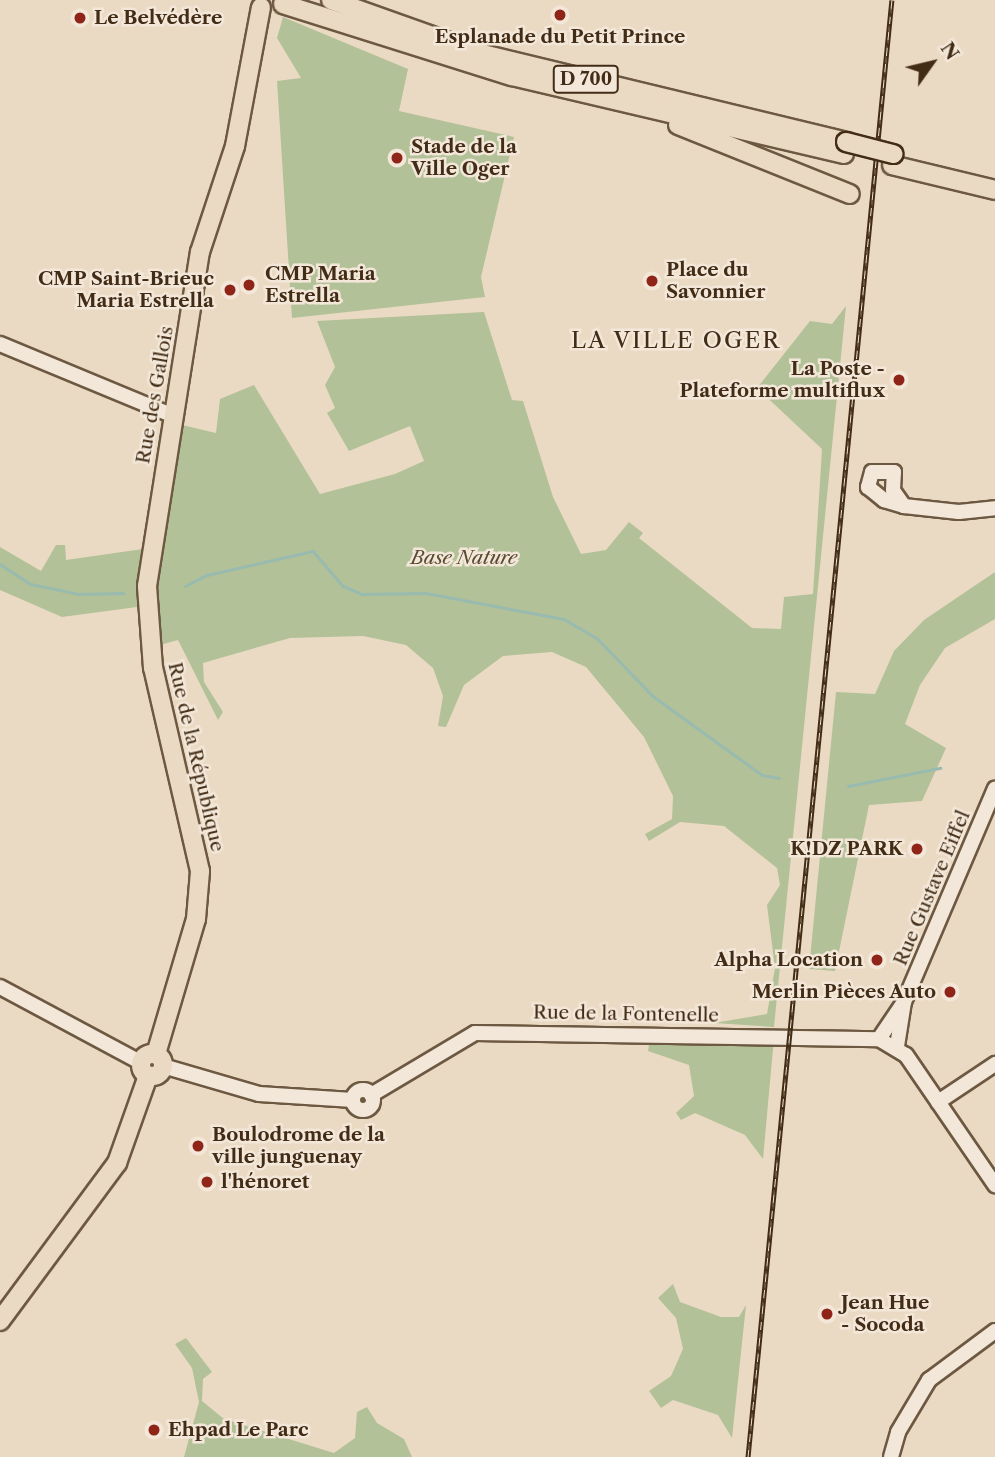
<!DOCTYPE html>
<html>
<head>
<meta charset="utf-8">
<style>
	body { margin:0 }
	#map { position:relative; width:995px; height:1457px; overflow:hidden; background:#ebdac3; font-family:"Libre Caslon Text",serif }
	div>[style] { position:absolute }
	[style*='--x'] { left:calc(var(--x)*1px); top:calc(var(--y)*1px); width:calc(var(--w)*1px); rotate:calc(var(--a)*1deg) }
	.green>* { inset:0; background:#b2c198 }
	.stream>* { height:2.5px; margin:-1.25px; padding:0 1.25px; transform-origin:1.25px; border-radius:1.25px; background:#99bbaf }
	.roads { filter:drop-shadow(2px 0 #6d5841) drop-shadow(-2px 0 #6d5841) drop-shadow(0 2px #6d5841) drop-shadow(0 -2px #6d5841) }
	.minor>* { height:14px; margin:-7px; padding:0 7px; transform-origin:7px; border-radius:7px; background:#f2e7d8 }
	.minor>.ring { margin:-7px; padding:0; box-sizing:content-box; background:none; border:14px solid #f2e7d8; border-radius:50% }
	.major>* { height:18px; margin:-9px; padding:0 9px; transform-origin:9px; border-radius:9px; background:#ebdac3 }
	.major>.ring { margin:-9px; padding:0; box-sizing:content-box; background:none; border:18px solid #ebdac3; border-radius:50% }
	.rail>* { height:5px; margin-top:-2.5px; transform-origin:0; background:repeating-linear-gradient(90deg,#f2e7d8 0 8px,#432c16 0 16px); box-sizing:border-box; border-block:2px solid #432c16 }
	.bridges { filter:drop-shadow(2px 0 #432c16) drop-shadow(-2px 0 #432c16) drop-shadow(0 2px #432c16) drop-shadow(0 -2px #432c16) }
	.major-bridge>* { height:18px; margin:-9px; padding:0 9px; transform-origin:9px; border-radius:9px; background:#ebdac3 }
	.dots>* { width:19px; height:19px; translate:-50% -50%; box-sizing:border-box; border:4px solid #f2e7d8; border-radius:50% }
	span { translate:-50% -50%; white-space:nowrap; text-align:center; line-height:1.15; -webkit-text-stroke:5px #f2e7d8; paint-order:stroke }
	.shield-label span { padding:2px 5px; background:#f2e7d8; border:2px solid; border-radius:5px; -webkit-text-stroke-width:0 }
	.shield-label { font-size:18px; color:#432c16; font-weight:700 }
	.poi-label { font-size:19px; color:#432c16; font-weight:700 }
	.left { translate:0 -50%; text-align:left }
	.right { translate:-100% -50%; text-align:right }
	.street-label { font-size:19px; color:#432c16 }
	.park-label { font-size:19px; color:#594a30; font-style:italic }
	.quarter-label { font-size:23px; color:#432c16; letter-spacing:2px }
	.north { position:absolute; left:897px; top:28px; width:70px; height:70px; -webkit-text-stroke:5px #f2e7d8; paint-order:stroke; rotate:56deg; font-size:19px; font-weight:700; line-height:28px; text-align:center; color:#432c16 }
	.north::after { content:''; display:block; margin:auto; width:24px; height:32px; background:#432c16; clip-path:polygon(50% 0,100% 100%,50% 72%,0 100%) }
</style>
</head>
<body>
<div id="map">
	<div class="green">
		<div style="clip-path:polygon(283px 17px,408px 69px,399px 111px,514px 137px,481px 277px,485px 297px,292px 318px,277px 81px,301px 78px,277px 38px)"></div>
		<div style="clip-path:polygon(846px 306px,774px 1027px,714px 1023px,767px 1014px,775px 968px,767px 905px,780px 885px,777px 868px,724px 826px,680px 822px,649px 841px,645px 834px,672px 819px,673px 796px,644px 737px,586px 667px,552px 652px,503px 656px,464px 685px,446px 727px,438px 726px,443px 696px,433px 668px,406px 645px,363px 636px,290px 638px,203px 663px,204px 682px,223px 712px,218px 720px,178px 640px,160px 645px,157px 574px,182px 425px,216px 433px,220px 399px,254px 385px,320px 494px,395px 474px,424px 461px,410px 426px,349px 451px,327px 413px,335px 408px,325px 385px,335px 367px,317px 321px,484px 312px,512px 400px,523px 401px,553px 497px,581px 554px,606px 550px,629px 522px,643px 533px,639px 538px,752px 628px,781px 629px,784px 597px,813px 594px,822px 449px,757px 388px,810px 321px,832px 324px)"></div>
		<div style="clip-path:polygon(56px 545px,65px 545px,66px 560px,143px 549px,137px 607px,62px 617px,0 590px,0 547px,41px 571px)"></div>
		<div style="clip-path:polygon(995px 572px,995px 619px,945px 648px,920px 685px,905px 724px,946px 748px,922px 801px,869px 805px,835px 971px,809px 969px,836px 692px,875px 694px,894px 651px,924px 620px)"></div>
		<div style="clip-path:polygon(774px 1038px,763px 1159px,745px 1135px,695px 1113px,681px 1120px,676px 1113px,694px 1096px,689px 1065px,648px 1051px,649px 1045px)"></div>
		<div style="clip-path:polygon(673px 1284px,680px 1302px,721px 1317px,739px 1317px,746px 1305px,732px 1438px,718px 1415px,673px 1400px,661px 1408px,649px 1391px,671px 1376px,683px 1349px,676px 1318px,658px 1298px)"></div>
		<div style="clip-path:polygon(186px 1338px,212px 1372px,203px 1379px,202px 1401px,224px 1419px,334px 1453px,355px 1438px,357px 1412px,367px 1407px,377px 1423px,404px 1439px,412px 1457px,184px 1457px,199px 1402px,192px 1368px,175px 1344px)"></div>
	</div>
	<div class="stream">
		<div style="--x:0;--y:564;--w:37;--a:33"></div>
		<div style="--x:31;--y:584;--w:49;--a:11.8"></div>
		<div style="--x:79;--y:594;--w:44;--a:-1.3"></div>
		<div style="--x:185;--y:586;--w:25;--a:-27"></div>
		<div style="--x:207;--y:575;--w:109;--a:-12.8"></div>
		<div style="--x:313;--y:551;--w:46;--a:49.4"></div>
		<div style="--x:343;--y:586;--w:21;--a:23"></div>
		<div style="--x:362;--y:594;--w:64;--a:-0.9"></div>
		<div style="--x:426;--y:593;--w:140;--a:10.7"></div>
		<div style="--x:564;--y:619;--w:38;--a:30"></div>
		<div style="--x:597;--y:638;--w:81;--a:46"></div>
		<div style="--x:653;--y:696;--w:135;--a:35.9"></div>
		<div style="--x:762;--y:775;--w:17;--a:10"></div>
		<div style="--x:848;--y:786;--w:94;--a:-11.1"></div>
	</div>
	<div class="roads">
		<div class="minor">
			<div style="--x:0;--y:344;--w:188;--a:22.5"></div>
			<div style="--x:904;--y:506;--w:19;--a:-125"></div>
			<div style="--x:893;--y:490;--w:18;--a:-87"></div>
			<div style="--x:894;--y:472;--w:22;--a:180"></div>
			<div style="--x:872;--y:472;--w:16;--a:105"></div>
			<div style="--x:868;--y:487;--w:21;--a:39"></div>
			<div style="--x:884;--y:500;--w:21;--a:17"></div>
			<div style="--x:904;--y:506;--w:55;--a:6.2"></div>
			<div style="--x:959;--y:512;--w:36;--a:-6"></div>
			<div style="--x:0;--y:987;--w:159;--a:28.2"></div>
			<div style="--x:904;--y:1002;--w:232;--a:-66.9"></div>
			<div style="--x:879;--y:1039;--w:45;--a:-56"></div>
			<div style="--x:904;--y:1002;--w:45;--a:99"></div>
			<div style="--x:163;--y:1066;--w:100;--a:16.3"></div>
			<div style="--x:259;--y:1094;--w:94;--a:3.7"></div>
			<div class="ring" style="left:353px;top:1090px;width:6px;height:6px"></div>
			<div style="--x:371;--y:1095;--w:121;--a:-30.8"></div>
			<div style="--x:475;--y:1033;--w:404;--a:0.9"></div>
			<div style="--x:879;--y:1039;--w:31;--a:31"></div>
			<div style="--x:906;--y:1055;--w:158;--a:55.6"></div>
			<div style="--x:938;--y:1102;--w:69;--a:-33.7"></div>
			<div style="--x:891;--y:1457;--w:26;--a:-74"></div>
			<div style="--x:898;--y:1432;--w:61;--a:-59.2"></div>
			<div style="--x:929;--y:1380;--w:82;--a:-36.6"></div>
		</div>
		<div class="major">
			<div style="--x:331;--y:0;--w:161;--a:19.6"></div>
			<div style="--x:483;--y:54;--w:374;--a:13.6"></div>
			<div style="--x:283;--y:4;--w:240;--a:17.5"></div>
			<div style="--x:512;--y:76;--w:341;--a:13.2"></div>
			<div style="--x:678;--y:125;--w:185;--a:21.9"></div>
			<div style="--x:892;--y:165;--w:106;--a:13.6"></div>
			<div class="ring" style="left:141px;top:1054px;width:4px;height:4px"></div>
			<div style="--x:156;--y:1054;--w:141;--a:-73.5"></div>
			<div style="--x:196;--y:919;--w:48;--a:-85.2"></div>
			<div style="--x:200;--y:871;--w:208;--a:-103"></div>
			<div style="--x:153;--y:668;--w:82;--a:-94.2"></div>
			<div style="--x:147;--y:586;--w:338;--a:-81"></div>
			<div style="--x:200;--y:252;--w:112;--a:-71.7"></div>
			<div style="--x:235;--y:146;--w:141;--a:-79.4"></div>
			<div style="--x:0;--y:1321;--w:197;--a:-53.5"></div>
			<div style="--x:117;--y:1163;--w:92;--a:-70.4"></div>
		</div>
	</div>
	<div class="rail">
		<div style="--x:748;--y:1457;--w:1464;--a:-84.36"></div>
	</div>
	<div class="bridges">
		<div class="major-bridge">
			<div style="--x:846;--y:142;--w:49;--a:14.3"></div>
		</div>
	</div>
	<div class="dots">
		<div style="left:560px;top:15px;background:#8f2418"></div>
		<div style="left:80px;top:18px;background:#8f2418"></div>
		<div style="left:397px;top:158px;background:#8f2418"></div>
		<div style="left:652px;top:281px;background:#8f2418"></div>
		<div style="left:249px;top:285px;background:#8f2418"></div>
		<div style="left:230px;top:290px;background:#8f2418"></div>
		<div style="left:899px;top:380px;background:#8f2418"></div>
		<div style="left:917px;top:849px;background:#8f2418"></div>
		<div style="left:877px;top:960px;background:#8f2418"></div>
		<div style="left:950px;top:992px;background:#8f2418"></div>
		<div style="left:198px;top:1146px;background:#8f2418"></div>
		<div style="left:207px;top:1182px;background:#8f2418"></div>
		<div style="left:827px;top:1314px;background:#8f2418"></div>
		<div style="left:154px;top:1430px;background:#8f2418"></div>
	</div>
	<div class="shield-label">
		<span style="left:586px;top:79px">D 700</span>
	</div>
	<div class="poi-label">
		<span class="left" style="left:94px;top:18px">Le Belvédère</span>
		<span style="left:560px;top:37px">Esplanade du Petit Prince</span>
		<span class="left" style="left:411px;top:158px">Stade de la<br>Ville Oger</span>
		<span class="left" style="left:666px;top:281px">Place du<br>Savonnier</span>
		<span class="left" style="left:265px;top:285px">CMP Maria<br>Estrella</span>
		<span class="right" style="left:214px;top:290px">CMP Saint-Brieuc<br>Maria Estrella</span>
		<span class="right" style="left:885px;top:380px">La Poste -<br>Plateforme multiflux</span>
		<span class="right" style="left:903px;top:849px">K!DZ PARK</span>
		<span class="right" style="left:863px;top:960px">Alpha Location</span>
		<span class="right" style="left:936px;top:992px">Merlin Pièces Auto</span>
		<span class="left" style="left:212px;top:1146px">Boulodrome de la<br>ville junguenay</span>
		<span class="left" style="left:221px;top:1182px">l'hénoret</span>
		<span class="left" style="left:841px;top:1314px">Jean Hue<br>- Socoda</span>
		<span class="left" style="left:168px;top:1430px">Ehpad Le Parc</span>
	</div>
	<div class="street-label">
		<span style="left:155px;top:395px;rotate:-80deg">Rue des Gallois</span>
		<span style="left:196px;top:757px;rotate:77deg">Rue de la République</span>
		<span style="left:932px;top:888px;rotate:-67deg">Rue Gustave Eiffel</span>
		<span style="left:626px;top:1014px;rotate:1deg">Rue de la Fontenelle</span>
	</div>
	<div class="park-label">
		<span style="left:464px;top:558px">Base Nature</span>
	</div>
	<div class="quarter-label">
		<span style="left:676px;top:340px">LA VILLE OGER</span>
	</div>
	<div class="north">N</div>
</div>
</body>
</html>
